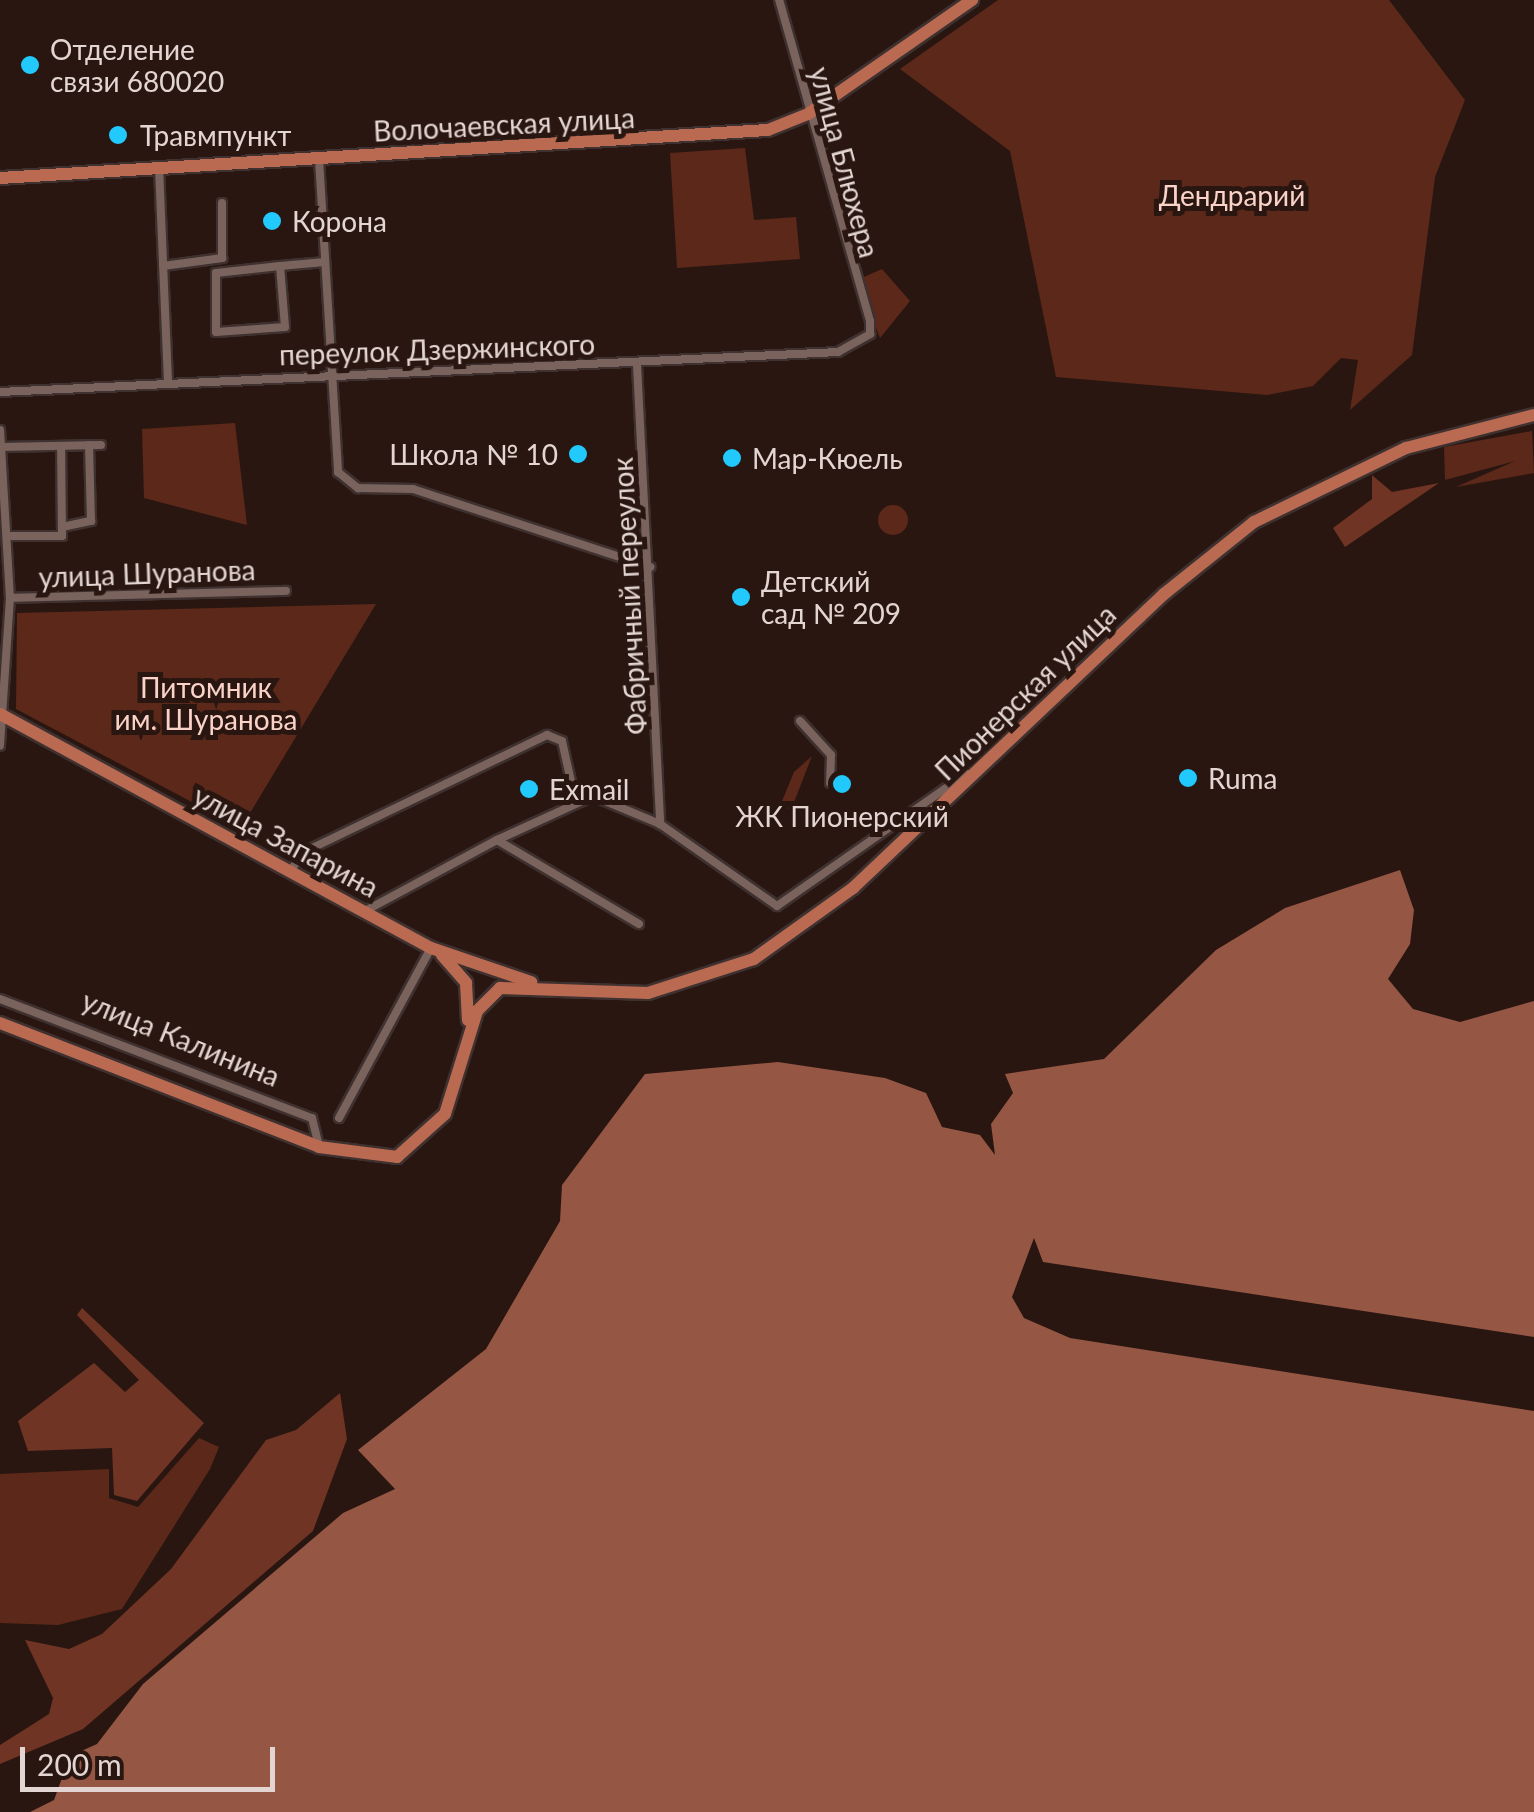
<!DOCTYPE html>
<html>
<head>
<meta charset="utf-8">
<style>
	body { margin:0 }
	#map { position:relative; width:1534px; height:1812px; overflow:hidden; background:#291611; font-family:Lato,sans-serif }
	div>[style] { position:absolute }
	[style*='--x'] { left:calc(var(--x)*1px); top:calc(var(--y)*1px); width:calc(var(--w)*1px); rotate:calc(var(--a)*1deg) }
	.green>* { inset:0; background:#5c2819 }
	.round { border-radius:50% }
	.forest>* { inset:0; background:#6f3423 }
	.water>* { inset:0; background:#955644 }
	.roads { filter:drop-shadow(2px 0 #3e312f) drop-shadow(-2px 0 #3e312f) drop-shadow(0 2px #3e312f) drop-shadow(0 -2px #3e312f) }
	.minor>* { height:8px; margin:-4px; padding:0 4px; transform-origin:4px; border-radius:4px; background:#7a635c }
	.primary>* { height:12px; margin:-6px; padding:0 6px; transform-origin:6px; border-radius:6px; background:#bb6a52 }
	.dots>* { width:28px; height:28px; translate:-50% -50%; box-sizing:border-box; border:5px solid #291611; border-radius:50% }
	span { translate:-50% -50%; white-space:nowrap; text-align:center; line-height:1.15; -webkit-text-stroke:10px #291611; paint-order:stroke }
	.poi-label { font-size:28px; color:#e3d6d2 }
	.left { translate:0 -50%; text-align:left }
	.right { translate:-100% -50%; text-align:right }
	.street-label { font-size:28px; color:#e3d6d2 }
	.park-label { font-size:28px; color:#fad2c7 }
	.scale { position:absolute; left:20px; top:1747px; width:255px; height:45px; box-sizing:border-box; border:5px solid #e3d6d2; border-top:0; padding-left:12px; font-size:30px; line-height:35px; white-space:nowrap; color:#e3d6d2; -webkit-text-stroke:8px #291611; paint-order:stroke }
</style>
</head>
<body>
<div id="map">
	<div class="green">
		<div style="clip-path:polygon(998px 0,1389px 0,1465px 100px,1435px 177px,1412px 355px,1350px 410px,1358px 360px,1341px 358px,1313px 386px,1267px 395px,1056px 377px,1010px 151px,900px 69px)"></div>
		<div style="clip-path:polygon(745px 148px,754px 220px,796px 217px,800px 259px,677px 268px,670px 153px)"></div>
		<div style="clip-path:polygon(882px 269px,910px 301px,880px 338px,857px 280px)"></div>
		<div style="clip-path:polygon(235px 423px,247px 525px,144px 498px,142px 429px)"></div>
		<div style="clip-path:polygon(1532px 431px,1534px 473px,1456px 487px,1515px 461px,1445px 480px,1444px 447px)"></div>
		<div class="round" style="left:878px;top:505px;width:30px;height:30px"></div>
		<div style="clip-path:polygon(376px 604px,241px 828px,16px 709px,17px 613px)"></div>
		<div style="clip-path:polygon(812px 756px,791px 810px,780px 806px,794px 772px)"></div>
		<div style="clip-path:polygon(199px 1438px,219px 1447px,210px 1469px,122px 1609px,58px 1625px,0 1623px,0 1474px,109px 1469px,109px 1498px,138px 1507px)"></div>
	</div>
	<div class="forest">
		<div style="clip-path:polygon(1372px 475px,1392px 492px,1439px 483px,1345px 547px,1333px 528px,1372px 499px)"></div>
		<div style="clip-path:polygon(82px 1308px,204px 1423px,137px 1501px,114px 1495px,112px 1448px,28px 1451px,18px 1421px,94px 1363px,125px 1392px,139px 1380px,77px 1315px)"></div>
		<div style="clip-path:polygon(340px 1393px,347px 1439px,313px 1531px,83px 1729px,0 1764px,0 1745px,49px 1714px,53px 1698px,25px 1640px,69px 1649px,102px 1634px,171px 1569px,266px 1440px,296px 1430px)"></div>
	</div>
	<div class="water">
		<div style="clip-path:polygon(1400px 870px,1414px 910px,1410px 944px,1388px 979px,1413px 1009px,1460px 1022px,1534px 1001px,1534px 1337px,1043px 1262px,1034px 1238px,1012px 1297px,1024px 1318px,1070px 1338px,1534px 1411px,1534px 1812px,30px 1812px,54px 1800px,70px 1756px,97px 1744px,143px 1684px,343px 1513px,395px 1489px,358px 1450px,486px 1349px,560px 1221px,562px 1185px,645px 1074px,778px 1062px,885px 1078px,926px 1093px,942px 1127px,980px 1135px,995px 1155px,991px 1124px,1013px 1093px,1005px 1074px,1104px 1059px,1216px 950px,1285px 908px)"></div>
	</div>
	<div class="roads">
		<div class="minor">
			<div style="--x:319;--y:159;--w:314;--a:86.5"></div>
			<div style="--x:338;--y:472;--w:26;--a:39"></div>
			<div style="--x:358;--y:488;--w:55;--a:1"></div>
			<div style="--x:413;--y:489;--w:250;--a:18.2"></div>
			<div style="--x:159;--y:167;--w:213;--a:87.6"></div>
			<div style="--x:163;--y:266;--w:60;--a:-7.7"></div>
			<div style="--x:222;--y:258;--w:55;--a:-90"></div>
			<div style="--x:280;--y:266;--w:61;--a:85.3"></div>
			<div style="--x:285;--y:327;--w:69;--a:175.9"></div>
			<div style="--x:216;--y:332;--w:59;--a:-90"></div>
			<div style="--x:216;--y:273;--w:64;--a:-6.2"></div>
			<div style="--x:280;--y:266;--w:45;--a:-5.1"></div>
			<div style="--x:637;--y:365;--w:460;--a:87.1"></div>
			<div style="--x:0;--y:392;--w:839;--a:-2.73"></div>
			<div style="--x:838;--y:352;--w:37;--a:-29"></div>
			<div style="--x:870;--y:334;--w:13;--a:-90"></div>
			<div style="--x:870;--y:321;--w:334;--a:-105.8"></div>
			<div style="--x:0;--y:430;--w:168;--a:86.6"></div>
			<div style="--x:10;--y:598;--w:148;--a:93.9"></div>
			<div style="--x:1;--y:447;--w:100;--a:-1.1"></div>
			<div style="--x:62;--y:527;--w:30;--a:-12"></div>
			<div style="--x:91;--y:521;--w:76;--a:-91.5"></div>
			<div style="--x:7;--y:536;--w:55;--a:0"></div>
			<div style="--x:62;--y:536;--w:90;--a:-90.6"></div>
			<div style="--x:10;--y:598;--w:276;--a:-1.5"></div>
			<div style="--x:800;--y:721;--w:46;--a:47.6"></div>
			<div style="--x:831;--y:755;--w:28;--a:92"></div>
			<div style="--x:497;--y:840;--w:106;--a:-24.6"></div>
			<div style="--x:593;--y:796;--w:73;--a:22.7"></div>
			<div style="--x:660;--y:824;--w:143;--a:35"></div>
			<div style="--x:777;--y:906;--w:231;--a:-34.9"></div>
			<div style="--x:291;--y:870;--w:22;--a:-54"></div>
			<div style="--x:304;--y:852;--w:270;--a:-25.7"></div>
			<div style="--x:547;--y:735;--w:16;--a:22"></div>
			<div style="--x:562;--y:741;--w:59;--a:77.4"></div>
			<div style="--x:365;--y:911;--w:150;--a:-28.3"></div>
			<div style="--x:497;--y:840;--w:165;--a:30.6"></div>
			<div style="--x:0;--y:999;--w:334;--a:20.9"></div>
			<div style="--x:312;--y:1118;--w:30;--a:76"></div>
			<div style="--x:339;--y:1118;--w:193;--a:-61.6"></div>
		</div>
		<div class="primary">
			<div style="--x:0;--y:178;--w:769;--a:-3.58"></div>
			<div style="--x:768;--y:130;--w:43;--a:-21.8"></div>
			<div style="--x:808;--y:114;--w:200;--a:-34.8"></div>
			<div style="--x:0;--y:714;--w:490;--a:28.5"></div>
			<div style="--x:431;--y:948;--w:106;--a:18.8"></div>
			<div style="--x:442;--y:955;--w:37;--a:49"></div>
			<div style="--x:466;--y:983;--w:37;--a:87"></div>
			<div style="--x:0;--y:1023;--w:342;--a:21.2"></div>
			<div style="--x:319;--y:1147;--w:79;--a:7.3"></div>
			<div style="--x:397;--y:1157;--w:64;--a:-41.9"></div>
			<div style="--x:445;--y:1114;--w:108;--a:-72.7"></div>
			<div style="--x:477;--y:1011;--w:33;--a:-45"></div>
			<div style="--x:500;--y:988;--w:148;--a:1.9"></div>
			<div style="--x:648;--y:993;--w:111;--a:-17.8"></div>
			<div style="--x:754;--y:959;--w:122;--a:-35.6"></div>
			<div style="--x:853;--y:888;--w:428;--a:-43.4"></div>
			<div style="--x:1164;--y:594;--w:115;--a:-38.7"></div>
			<div style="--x:1254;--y:522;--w:169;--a:-26"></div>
			<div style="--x:1406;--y:448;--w:132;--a:-14.5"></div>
		</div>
	</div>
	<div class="dots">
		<div style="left:30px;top:65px;background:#22c9fd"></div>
		<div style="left:118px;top:135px;background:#22c9fd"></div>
		<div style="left:272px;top:221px;background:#22c9fd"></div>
		<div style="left:578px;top:454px;background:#22c9fd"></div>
		<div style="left:732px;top:458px;background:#22c9fd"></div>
		<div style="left:741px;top:597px;background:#22c9fd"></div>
		<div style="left:1188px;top:778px;background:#22c9fd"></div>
		<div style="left:842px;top:784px;background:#22c9fd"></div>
		<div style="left:529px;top:789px;background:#22c9fd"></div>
	</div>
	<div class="poi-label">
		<span class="left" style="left:50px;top:65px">Отделение<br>связи 680020</span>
		<span class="left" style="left:140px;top:135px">Травмпункт</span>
		<span class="left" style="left:292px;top:221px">Корона</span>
		<span class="right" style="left:558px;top:454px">Школа № 10</span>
		<span class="left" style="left:752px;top:458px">Мар-Кюель</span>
		<span class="left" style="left:761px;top:597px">Детский<br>сад № 209</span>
		<span class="left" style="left:1208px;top:778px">Ruma</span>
		<span class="left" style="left:549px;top:789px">Exmail</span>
		<span style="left:842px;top:816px">ЖК Пионерский</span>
	</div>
	<div class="street-label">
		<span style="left:504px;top:124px;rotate:-3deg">Волочаевская улица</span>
		<span style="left:845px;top:162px;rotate:75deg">улица Блюхера</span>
		<span style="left:437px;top:349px;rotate:-2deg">переулок Дзержинского</span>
		<span style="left:147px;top:573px;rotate:-2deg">улица Шуранова</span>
		<span style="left:629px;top:596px;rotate:-93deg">Фабричный переулок</span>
		<span style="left:1025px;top:692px;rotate:-44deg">Пионерская улица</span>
		<span style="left:286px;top:841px;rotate:28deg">улица Запарина</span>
		<span style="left:181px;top:1038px;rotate:22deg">улица Калинина</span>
	</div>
	<div class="park-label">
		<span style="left:1232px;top:195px">Дендрарий</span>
		<span style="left:206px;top:703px">Питомник<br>им. Шуранова</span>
	</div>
	<div class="scale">200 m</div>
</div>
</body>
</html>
